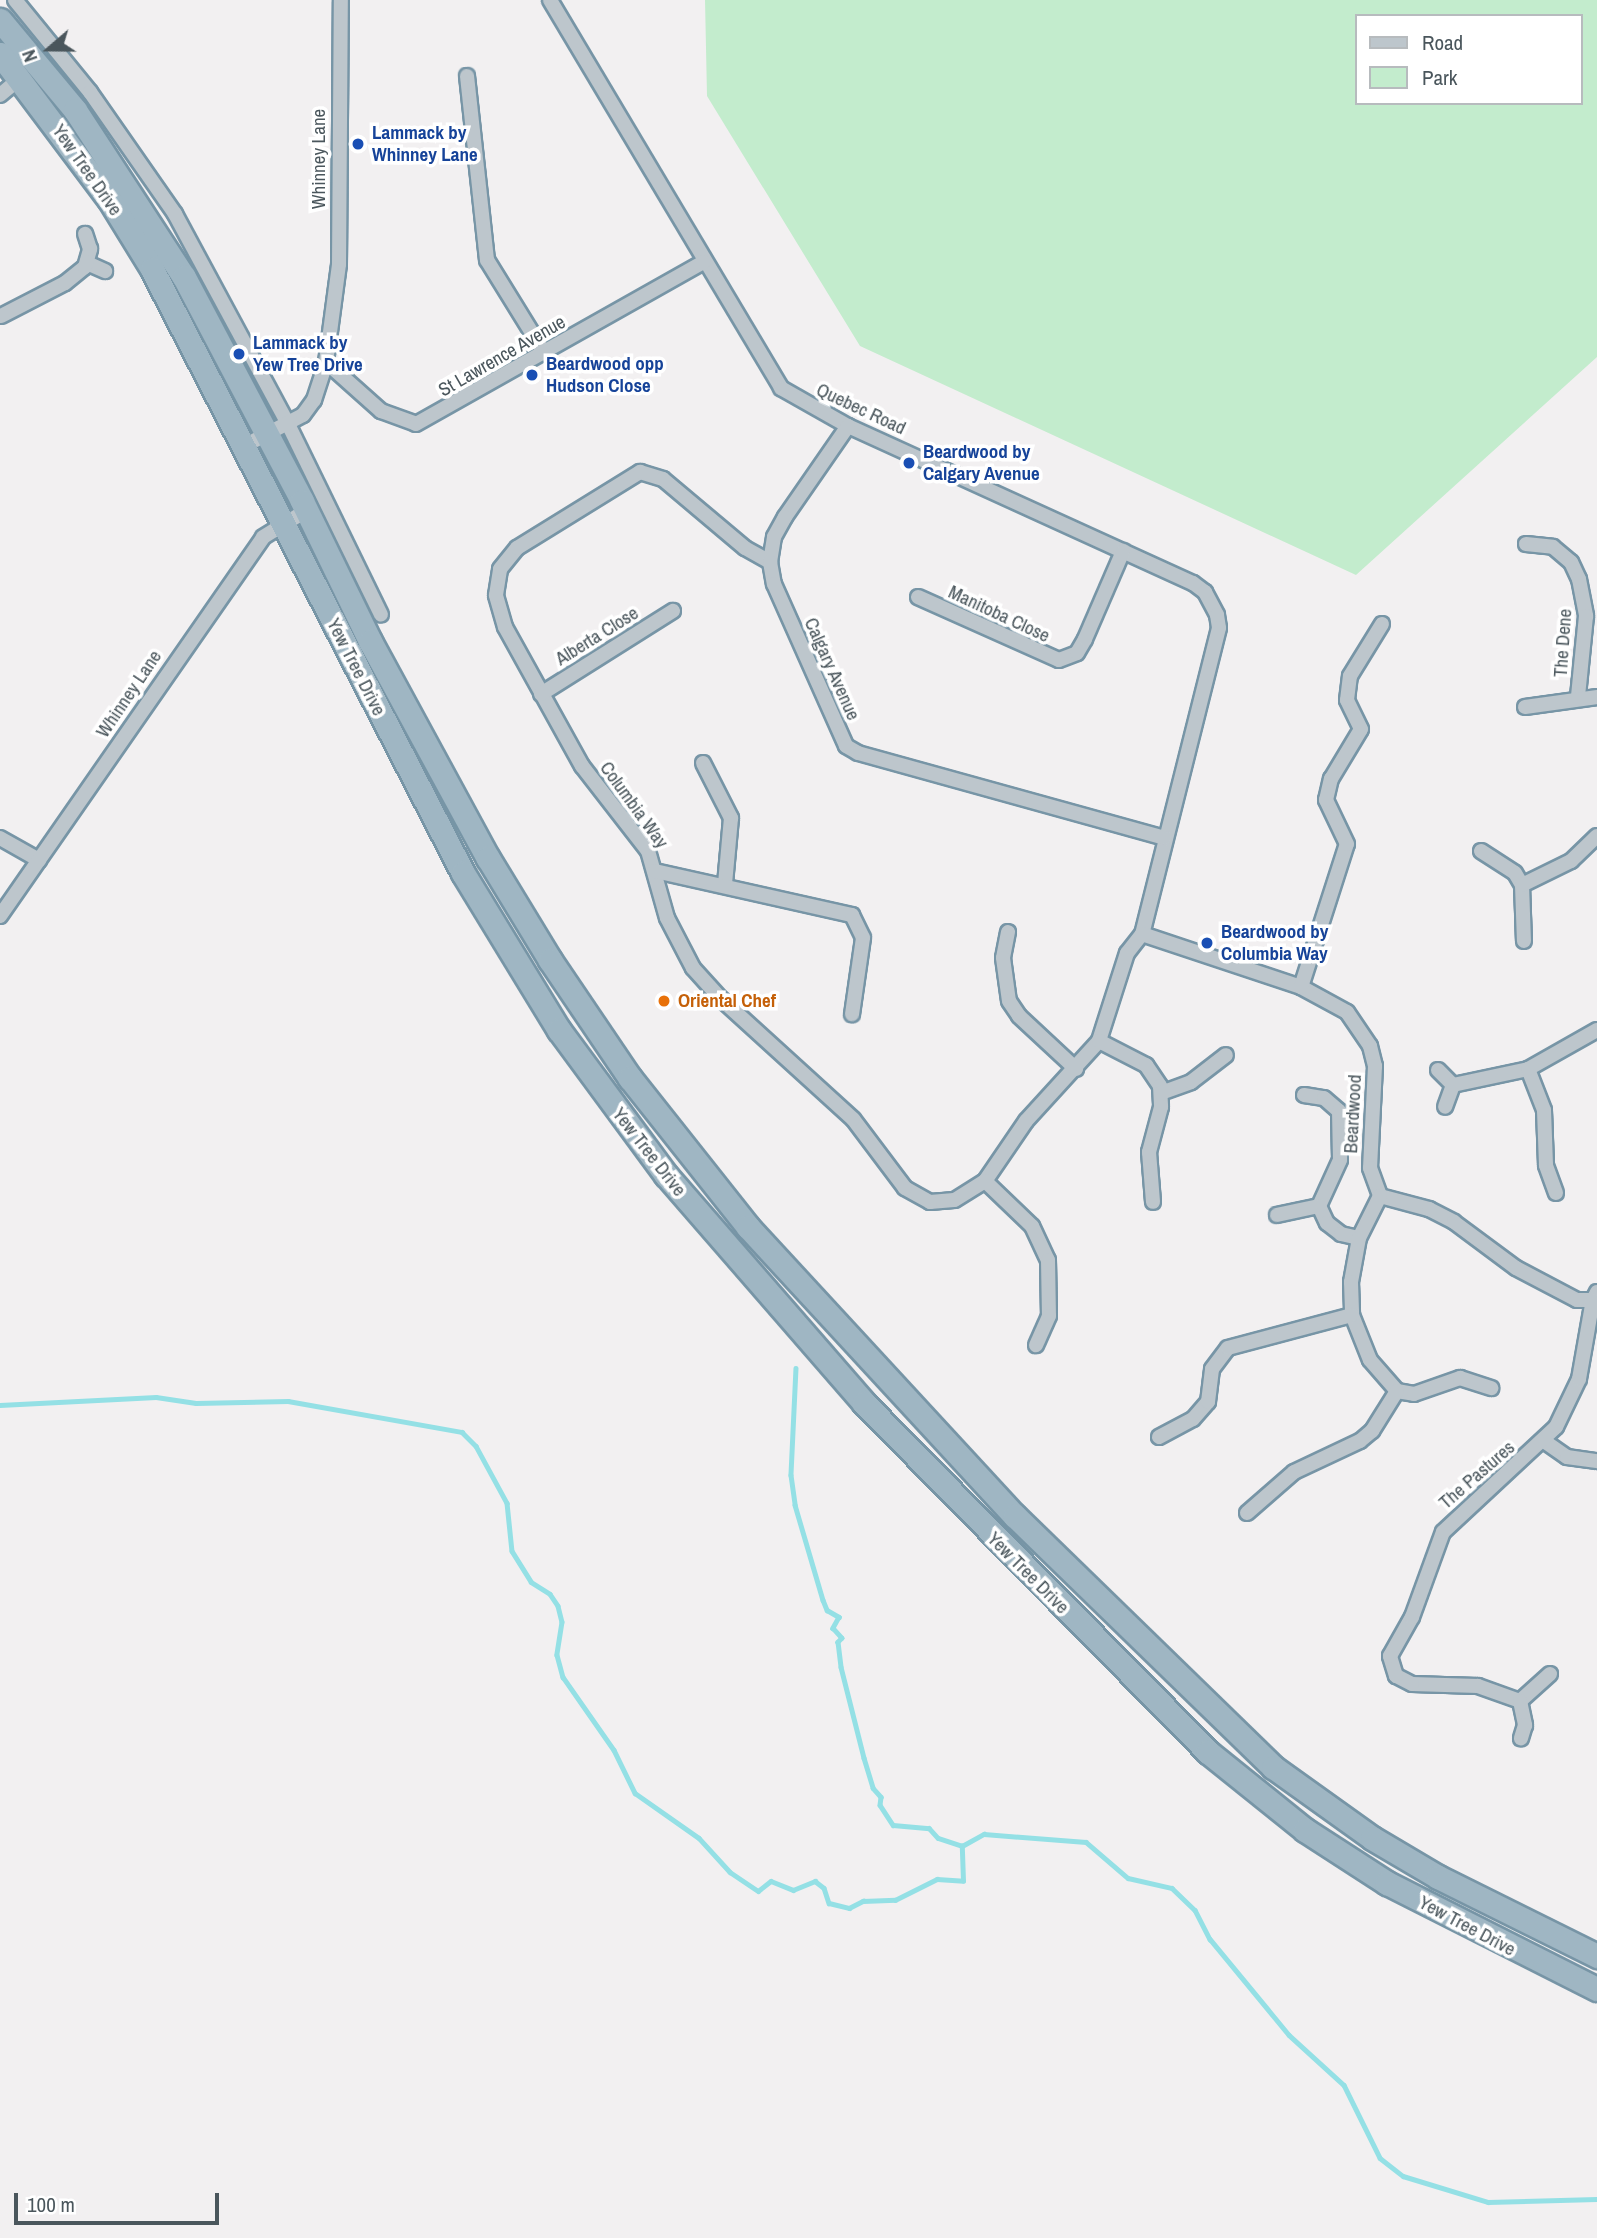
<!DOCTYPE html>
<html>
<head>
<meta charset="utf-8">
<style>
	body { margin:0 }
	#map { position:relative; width:1597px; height:2238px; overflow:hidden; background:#f2f0f1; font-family:"Archivo Narrow",sans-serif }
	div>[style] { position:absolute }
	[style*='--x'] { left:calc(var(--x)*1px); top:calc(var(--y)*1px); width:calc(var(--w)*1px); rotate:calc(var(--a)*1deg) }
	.green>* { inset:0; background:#c3eccd }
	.stream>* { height:4.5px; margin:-2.25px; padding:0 2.25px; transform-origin:2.25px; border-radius:2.25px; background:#94e0e5 }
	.roads { filter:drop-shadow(2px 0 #7795a6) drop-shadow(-2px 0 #7795a6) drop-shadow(0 2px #7795a6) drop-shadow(0 -2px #7795a6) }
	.minor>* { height:14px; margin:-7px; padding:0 7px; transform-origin:7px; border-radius:7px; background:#bdc6cc }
	.trunk>* { height:23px; margin:-11.5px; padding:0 11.5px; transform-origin:11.5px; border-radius:11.5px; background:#9fb6c3 }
	.dots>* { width:19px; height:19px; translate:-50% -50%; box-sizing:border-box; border:4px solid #fff; border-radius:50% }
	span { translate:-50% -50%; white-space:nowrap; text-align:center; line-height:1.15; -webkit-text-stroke:7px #fff; paint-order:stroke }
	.transit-label { font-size:19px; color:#164399; font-weight:700 }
	.left { translate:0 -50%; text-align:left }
	.street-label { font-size:19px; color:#4a565c }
	.food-label { font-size:19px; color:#c56008; font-weight:700 }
	.legend { position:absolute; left:1355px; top:14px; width:228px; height:91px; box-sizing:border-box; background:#fff; border:2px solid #b7bbbe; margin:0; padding:9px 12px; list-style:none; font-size:21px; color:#4a565c }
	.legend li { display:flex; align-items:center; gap:14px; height:35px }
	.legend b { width:35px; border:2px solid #b7bbbe }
	.north { position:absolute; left:14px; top:14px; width:70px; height:70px; -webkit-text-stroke:5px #fff; paint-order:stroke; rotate:250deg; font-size:19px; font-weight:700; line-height:28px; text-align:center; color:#4a565c }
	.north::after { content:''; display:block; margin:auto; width:24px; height:32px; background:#4a565c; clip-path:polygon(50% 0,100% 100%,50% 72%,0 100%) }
	.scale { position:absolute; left:14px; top:2193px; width:205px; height:32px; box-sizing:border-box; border:4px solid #4a565c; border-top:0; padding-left:9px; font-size:21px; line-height:24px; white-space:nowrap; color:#4a565c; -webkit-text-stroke:5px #fff; paint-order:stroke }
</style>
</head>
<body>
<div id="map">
	<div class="green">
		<div style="clip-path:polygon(evenodd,705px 0,1597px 0,1597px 357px,1356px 575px,860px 346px,707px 96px,705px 0,1357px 16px,1581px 16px,1581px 103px,1357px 103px,1357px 16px)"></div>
	</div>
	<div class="stream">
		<div style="--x:796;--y:1368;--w:107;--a:92.7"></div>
		<div style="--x:791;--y:1475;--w:30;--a:82"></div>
		<div style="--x:795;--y:1505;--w:99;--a:73.6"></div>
		<div style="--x:823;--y:1600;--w:11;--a:68"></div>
		<div style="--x:827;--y:1610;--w:14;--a:30"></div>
		<div style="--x:839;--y:1617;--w:13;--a:119"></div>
		<div style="--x:833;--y:1628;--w:13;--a:48"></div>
		<div style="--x:842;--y:1638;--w:6;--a:135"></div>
		<div style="--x:838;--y:1642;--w:25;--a:83"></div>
		<div style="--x:841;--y:1667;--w:94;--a:75.8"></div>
		<div style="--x:864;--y:1758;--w:31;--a:73"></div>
		<div style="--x:873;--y:1788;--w:12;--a:48"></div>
		<div style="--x:881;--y:1797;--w:8;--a:97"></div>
		<div style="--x:880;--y:1805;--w:24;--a:57"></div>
		<div style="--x:893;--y:1825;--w:36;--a:5"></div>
		<div style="--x:929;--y:1828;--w:13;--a:48"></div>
		<div style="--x:938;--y:1838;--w:25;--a:18"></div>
		<div style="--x:962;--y:1846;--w:25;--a:-29"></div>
		<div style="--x:984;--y:1834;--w:102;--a:4.5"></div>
		<div style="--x:1086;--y:1842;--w:55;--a:40.6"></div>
		<div style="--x:1128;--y:1878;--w:45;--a:12.8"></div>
		<div style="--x:1172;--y:1888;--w:32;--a:44"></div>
		<div style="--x:1195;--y:1910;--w:33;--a:63"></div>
		<div style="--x:1210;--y:1939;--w:124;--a:50.5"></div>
		<div style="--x:1289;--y:2035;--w:74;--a:42.3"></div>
		<div style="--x:1344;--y:2085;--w:81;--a:63.7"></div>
		<div style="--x:1380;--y:2158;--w:29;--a:38"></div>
		<div style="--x:1403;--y:2176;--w:89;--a:17"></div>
		<div style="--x:1488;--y:2202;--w:109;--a:-1.6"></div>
		<div style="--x:0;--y:1405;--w:156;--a:-2.9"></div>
		<div style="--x:156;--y:1397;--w:40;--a:8.5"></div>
		<div style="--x:196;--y:1403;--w:92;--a:-1.2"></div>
		<div style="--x:288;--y:1401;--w:177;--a:10.1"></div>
		<div style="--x:462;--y:1432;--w:20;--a:45"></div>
		<div style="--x:476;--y:1446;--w:65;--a:61.5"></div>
		<div style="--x:507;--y:1503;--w:48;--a:84.1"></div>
		<div style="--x:512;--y:1551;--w:36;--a:58"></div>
		<div style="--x:531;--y:1582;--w:22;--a:32"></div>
		<div style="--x:550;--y:1594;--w:14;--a:56"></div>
		<div style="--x:558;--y:1606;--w:16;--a:76"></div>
		<div style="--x:562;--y:1622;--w:33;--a:99"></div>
		<div style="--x:557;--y:1655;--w:23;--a:75"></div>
		<div style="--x:563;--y:1677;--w:89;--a:55.1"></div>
		<div style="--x:614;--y:1750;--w:48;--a:64"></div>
		<div style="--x:635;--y:1793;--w:78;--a:35.1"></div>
		<div style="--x:699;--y:1838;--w:46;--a:47.6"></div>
		<div style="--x:730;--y:1872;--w:34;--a:34"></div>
		<div style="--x:758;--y:1891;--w:16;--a:-38"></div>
		<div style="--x:771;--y:1881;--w:24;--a:22"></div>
		<div style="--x:793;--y:1890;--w:24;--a:-22"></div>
		<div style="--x:815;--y:1881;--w:11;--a:38"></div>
		<div style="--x:824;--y:1888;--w:16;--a:72"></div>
		<div style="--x:829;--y:1903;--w:21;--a:14"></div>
		<div style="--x:849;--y:1908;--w:16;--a:-27"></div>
		<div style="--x:863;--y:1901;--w:32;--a:-2"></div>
		<div style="--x:895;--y:1900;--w:47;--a:-26.6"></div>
		<div style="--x:937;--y:1879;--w:26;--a:4"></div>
		<div style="--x:963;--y:1881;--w:35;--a:-92"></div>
	</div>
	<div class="roads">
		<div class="minor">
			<div style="--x:15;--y:0;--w:119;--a:50.8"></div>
			<div style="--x:90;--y:92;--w:149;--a:55.1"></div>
			<div style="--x:175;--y:214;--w:238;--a:61.7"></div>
			<div style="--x:288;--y:424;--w:212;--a:64"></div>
			<div style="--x:550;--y:0;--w:452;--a:59.2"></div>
			<div style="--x:781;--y:388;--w:77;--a:29.6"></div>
			<div style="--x:848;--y:426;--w:379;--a:24.5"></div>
			<div style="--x:1193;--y:583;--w:15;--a:37"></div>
			<div style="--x:1205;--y:592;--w:26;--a:62"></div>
			<div style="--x:1217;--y:615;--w:13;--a:81"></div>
			<div style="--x:1219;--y:628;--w:316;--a:104.1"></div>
			<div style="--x:1142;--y:934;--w:24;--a:128"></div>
			<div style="--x:1127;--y:953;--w:92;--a:107.7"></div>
			<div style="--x:1099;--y:1041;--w:108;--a:132.4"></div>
			<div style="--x:1026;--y:1121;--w:73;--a:124.3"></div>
			<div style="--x:985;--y:1181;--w:36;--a:148"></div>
			<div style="--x:954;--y:1200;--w:24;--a:175"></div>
			<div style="--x:930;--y:1202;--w:29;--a:-151"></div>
			<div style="--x:905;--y:1188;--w:86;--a:-127"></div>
			<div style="--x:853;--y:1119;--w:178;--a:-137.7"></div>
			<div style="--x:721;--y:999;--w:42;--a:-132.1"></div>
			<div style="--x:693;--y:968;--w:56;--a:-117.5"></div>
			<div style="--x:667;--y:918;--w:70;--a:-105.8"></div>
			<div style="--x:648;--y:851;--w:108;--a:-127.8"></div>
			<div style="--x:582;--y:766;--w:159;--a:-119"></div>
			<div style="--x:505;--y:627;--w:33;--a:-106"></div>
			<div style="--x:496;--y:595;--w:26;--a:-81"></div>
			<div style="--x:500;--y:569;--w:27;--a:-51"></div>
			<div style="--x:517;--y:548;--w:145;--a:-31.7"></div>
			<div style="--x:640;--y:472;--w:24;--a:17"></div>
			<div style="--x:663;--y:479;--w:107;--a:40.1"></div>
			<div style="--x:745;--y:548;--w:29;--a:29"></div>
			<div style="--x:467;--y:76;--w:185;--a:83.8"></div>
			<div style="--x:487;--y:260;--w:110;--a:58.3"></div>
			<div style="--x:0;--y:95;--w:26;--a:-40"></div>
			<div style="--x:87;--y:263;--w:20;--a:24"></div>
			<div style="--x:1;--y:316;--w:72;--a:-27.3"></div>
			<div style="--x:65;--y:283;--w:26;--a:-39"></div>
			<div style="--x:85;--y:267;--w:19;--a:-74"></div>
			<div style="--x:90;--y:249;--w:16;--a:-108"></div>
			<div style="--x:326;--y:362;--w:74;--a:41.7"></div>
			<div style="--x:381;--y:411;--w:37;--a:20"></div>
			<div style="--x:416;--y:424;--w:330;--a:-29.4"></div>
			<div style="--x:848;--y:426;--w:111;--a:124.7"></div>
			<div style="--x:785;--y:517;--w:23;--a:119"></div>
			<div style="--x:774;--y:537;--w:25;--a:99"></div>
			<div style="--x:770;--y:562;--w:22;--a:80"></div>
			<div style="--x:774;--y:584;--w:177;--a:66"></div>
			<div style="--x:846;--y:746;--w:14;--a:30"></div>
			<div style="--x:858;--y:753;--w:318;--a:15.5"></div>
			<div style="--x:246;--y:445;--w:64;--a:-27.8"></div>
			<div style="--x:303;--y:415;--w:19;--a:-54"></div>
			<div style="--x:314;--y:400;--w:40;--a:-72"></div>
			<div style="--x:326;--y:362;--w:99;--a:-82.4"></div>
			<div style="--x:339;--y:264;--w:264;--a:-89.6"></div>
			<div style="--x:1526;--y:544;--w:27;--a:6"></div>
			<div style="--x:1553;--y:547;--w:23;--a:40"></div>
			<div style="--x:1571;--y:562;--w:19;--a:65"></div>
			<div style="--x:1579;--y:579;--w:38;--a:79"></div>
			<div style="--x:1586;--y:616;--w:80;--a:95.7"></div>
			<div style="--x:918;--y:597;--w:154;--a:24.1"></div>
			<div style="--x:1059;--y:660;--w:19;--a:-21"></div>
			<div style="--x:1077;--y:653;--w:16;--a:-60"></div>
			<div style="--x:1085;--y:639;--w:96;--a:-66.6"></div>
			<div style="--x:541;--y:694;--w:156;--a:-32.2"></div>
			<div style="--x:1525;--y:707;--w:73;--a:-7.9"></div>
			<div style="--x:703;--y:763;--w:62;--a:63"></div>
			<div style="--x:731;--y:818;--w:66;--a:95.2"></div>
			<div style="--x:0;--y:838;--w:45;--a:29.4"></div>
			<div style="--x:1481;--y:851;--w:40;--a:32.9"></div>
			<div style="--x:1515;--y:873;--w:14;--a:60"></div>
			<div style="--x:1522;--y:885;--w:56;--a:88"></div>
			<div style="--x:655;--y:871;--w:202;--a:12.6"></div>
			<div style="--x:852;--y:915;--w:25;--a:64"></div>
			<div style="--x:863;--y:938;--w:77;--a:98.2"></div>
			<div style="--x:1522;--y:885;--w:55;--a:-26.1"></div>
			<div style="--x:1571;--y:861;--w:36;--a:-44"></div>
			<div style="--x:0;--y:916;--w:461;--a:-55.2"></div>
			<div style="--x:263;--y:537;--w:52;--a:-31.5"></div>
			<div style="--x:1008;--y:932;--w:26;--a:101"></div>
			<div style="--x:1003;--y:958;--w:43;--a:82.1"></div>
			<div style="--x:1009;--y:1001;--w:18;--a:56"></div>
			<div style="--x:1019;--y:1016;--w:78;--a:42.9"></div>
			<div style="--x:1142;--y:934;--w:168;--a:18.4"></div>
			<div style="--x:1301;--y:987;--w:52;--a:28.5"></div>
			<div style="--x:1347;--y:1012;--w:41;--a:55.9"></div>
			<div style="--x:1370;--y:1046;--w:21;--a:76"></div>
			<div style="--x:1375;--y:1066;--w:102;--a:92.8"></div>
			<div style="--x:1370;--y:1168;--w:30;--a:70"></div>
			<div style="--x:1380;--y:1196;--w:51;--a:14.9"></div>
			<div style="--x:1429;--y:1209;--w:28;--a:27"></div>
			<div style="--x:1454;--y:1222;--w:77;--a:36.6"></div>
			<div style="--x:1516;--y:1268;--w:69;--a:27.7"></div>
			<div style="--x:1577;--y:1300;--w:16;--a:0"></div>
			<div style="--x:1593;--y:1300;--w:9;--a:-63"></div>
			<div style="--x:1301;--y:987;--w:150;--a:-72.2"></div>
			<div style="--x:1347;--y:844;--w:49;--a:-115.5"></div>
			<div style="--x:1326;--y:800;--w:22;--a:-77"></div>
			<div style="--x:1331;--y:779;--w:58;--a:-59"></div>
			<div style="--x:1361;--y:729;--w:32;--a:-116"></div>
			<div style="--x:1347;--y:700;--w:24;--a:-83"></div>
			<div style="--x:1350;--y:676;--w:61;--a:-58.4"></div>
			<div style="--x:1099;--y:1041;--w:53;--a:27.1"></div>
			<div style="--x:1146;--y:1065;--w:25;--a:56"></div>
			<div style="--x:1160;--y:1086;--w:21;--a:87"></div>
			<div style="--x:1161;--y:1107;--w:47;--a:104.9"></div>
			<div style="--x:1149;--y:1152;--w:50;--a:85.4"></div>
			<div style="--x:1438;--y:1070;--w:21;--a:45"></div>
			<div style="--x:1453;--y:1085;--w:23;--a:110"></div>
			<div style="--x:1453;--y:1085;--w:77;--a:-12"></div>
			<div style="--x:1161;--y:1093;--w:32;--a:-20"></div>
			<div style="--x:1191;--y:1082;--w:44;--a:-37.6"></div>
			<div style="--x:1304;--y:1095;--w:20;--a:9"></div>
			<div style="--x:1324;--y:1098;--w:20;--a:41"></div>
			<div style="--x:1339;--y:1111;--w:49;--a:88.8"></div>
			<div style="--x:1340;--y:1160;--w:51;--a:114.5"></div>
			<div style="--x:1319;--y:1206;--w:19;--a:65"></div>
			<div style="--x:1327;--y:1223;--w:18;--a:38"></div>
			<div style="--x:1341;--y:1234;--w:18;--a:13"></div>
			<div style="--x:985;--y:1181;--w:65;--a:43.8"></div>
			<div style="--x:1032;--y:1226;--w:38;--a:65"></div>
			<div style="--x:1048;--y:1260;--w:56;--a:89"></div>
			<div style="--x:1049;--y:1316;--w:32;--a:114"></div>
			<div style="--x:1556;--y:1193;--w:30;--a:-110"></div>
			<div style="--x:1546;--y:1165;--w:55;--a:-92.1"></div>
			<div style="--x:1544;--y:1110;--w:44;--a:-111.3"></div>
			<div style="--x:1528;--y:1069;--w:79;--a:-29.5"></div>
			<div style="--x:1380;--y:1196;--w:47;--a:116.6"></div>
			<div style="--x:1359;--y:1238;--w:45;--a:100.3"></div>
			<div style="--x:1351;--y:1282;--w:33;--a:88"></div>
			<div style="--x:1352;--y:1315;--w:48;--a:68.2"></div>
			<div style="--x:1370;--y:1360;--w:41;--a:48.9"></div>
			<div style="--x:1397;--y:1391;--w:17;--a:10"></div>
			<div style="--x:1414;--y:1394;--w:49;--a:-19.2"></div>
			<div style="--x:1460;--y:1378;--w:33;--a:18"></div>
			<div style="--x:1277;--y:1215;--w:43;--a:-12.1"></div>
			<div style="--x:1159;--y:1437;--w:38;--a:-28"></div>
			<div style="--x:1193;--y:1419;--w:23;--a:-49"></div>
			<div style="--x:1208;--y:1402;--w:33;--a:-83"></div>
			<div style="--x:1212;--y:1369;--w:26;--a:-53"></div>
			<div style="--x:1228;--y:1348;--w:128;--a:-14.9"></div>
			<div style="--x:1544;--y:1441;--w:28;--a:35"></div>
			<div style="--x:1567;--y:1457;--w:30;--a:8"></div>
			<div style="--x:1247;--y:1513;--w:62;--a:-41.1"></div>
			<div style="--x:1294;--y:1472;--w:73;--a:-25.2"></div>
			<div style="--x:1360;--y:1441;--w:16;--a:-40"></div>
			<div style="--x:1372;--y:1431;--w:47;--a:-58"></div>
			<div style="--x:1550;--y:1674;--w:40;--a:138"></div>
			<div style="--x:1520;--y:1701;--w:45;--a:-160.3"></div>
			<div style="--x:1478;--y:1686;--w:66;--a:-178.3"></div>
			<div style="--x:1412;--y:1684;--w:18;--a:-153"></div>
			<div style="--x:1396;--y:1676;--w:21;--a:-107"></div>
			<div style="--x:1390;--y:1656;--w:45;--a:-60.6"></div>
			<div style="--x:1412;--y:1617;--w:90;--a:-70"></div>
			<div style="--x:1443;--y:1532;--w:154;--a:-42.9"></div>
			<div style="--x:1556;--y:1427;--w:53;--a:-64.4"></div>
			<div style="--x:1579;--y:1379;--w:80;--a:-80"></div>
			<div style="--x:1520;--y:1701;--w:25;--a:78"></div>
			<div style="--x:1525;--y:1725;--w:14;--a:107"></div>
		</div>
		<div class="trunk">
			<div style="--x:0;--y:20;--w:117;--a:50.2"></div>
			<div style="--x:75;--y:110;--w:199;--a:56.9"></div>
			<div style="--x:184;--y:277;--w:253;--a:62.2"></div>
			<div style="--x:302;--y:501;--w:156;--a:64.1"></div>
			<div style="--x:370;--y:641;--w:247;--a:61.5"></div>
			<div style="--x:488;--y:858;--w:119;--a:58.7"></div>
			<div style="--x:550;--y:960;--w:143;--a:55.9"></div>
			<div style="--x:630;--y:1078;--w:190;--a:51.6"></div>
			<div style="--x:748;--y:1227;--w:393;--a:47.3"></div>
			<div style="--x:1015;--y:1516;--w:360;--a:44.2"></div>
			<div style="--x:1273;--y:1767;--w:122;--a:35.6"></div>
			<div style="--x:1372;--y:1838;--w:77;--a:30.6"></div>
			<div style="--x:1438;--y:1877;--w:178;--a:26.4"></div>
			<div style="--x:0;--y:54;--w:181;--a:53.1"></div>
			<div style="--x:109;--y:199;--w:82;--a:58.4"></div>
			<div style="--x:152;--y:269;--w:679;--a:62.76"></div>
			<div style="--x:463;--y:873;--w:184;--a:58.6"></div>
			<div style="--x:559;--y:1030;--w:180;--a:53.6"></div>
			<div style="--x:666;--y:1175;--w:302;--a:49"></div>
			<div style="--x:864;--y:1403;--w:490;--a:45.4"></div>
			<div style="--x:1208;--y:1752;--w:124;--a:38.8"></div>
			<div style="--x:1305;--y:1830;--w:98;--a:32.9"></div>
			<div style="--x:1387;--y:1883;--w:235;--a:26.8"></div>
		</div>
	</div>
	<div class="dots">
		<div style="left:358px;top:144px;background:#1a4fb4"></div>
		<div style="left:239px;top:354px;background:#1a4fb4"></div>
		<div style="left:532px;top:375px;background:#1a4fb4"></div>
		<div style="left:909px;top:463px;background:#1a4fb4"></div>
		<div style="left:1207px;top:943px;background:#1a4fb4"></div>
		<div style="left:664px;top:1001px;background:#e8710a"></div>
	</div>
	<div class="transit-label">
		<span class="left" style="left:372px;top:144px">Lammack by<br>Whinney Lane</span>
		<span class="left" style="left:253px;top:354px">Lammack by<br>Yew Tree Drive</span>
		<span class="left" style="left:546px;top:375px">Beardwood opp<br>Hudson Close</span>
		<span class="left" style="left:923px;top:463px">Beardwood by<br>Calgary Avenue</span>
		<span class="left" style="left:1221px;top:943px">Beardwood by<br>Columbia Way</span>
	</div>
	<div class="street-label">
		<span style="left:319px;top:159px;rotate:-90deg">Whinney Lane</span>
		<span style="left:87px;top:170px;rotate:55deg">Yew Tree Drive</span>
		<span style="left:502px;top:356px;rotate:-30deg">St Lawrence Avenue</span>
		<span style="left:861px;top:409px;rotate:25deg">Quebec Road</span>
		<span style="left:999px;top:614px;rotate:25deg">Manitoba Close</span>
		<span style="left:597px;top:636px;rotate:-32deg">Alberta Close</span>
		<span style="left:1563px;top:643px;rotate:-86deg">The Dene</span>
		<span style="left:356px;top:667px;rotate:63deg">Yew Tree Drive</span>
		<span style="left:832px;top:669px;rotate:66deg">Calgary Avenue</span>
		<span style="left:129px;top:694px;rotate:-56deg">Whinney Lane</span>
		<span style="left:634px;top:805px;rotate:54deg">Columbia Way</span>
		<span style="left:1353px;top:1114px;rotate:-87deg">Beardwood</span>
		<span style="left:649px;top:1152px;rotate:52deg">Yew Tree Drive</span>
		<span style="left:1477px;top:1475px;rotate:-41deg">The Pastures</span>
		<span style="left:1028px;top:1573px;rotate:45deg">Yew Tree Drive</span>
		<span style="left:1467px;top:1926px;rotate:28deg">Yew Tree Drive</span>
	</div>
	<div class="food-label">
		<span class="left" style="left:678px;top:1001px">Oriental Chef</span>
	</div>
	<ul class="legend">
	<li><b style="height:9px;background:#bdc6cc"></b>Road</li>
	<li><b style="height:19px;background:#c3eccd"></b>Park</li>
	</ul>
	<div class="north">N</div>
	<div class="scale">100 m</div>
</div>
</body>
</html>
